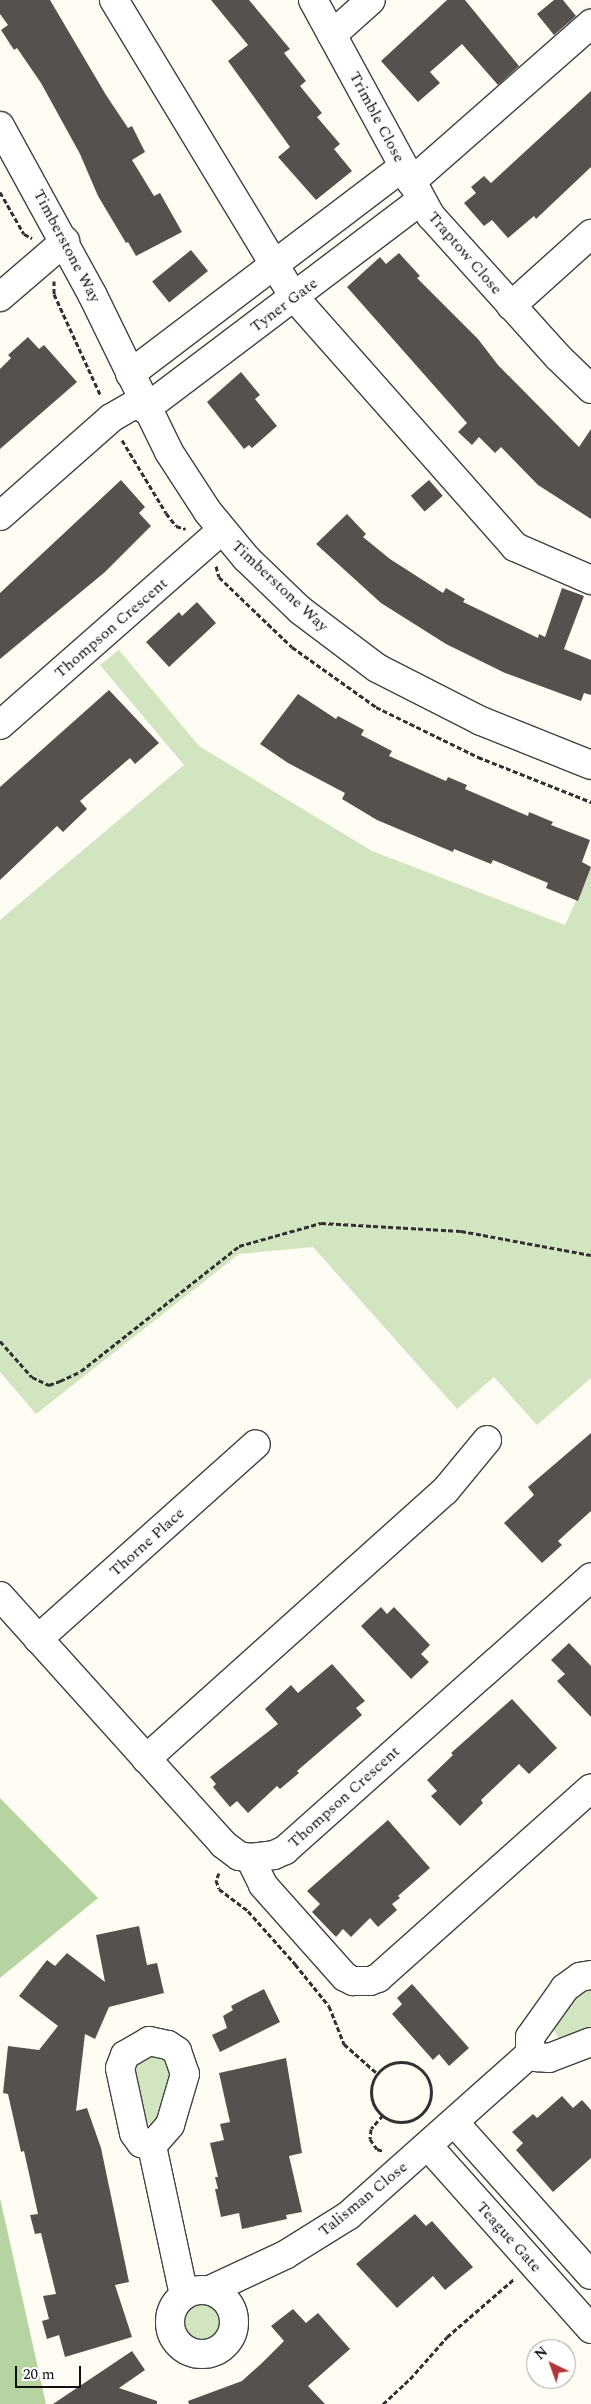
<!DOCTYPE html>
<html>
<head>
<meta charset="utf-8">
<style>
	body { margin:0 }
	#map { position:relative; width:591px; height:2404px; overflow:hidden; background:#fefcf3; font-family:Spectral,serif }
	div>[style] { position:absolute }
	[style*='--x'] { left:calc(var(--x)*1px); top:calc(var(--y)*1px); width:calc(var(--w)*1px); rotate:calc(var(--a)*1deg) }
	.green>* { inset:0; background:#d1e5c0 }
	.round { border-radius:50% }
	.forest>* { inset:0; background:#b6d4a1 }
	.building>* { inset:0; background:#57514d; transform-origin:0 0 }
	.path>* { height:3px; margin-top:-1.5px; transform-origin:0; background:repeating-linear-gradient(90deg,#313131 0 5px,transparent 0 7.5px) }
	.path>.ring { margin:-1.5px; padding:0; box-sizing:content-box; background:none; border:3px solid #313131; border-radius:50% }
	.roads { filter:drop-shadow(1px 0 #424242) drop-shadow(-1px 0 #424242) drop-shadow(0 1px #424242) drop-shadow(0 -1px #424242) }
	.minor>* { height:28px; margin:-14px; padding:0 14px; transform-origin:14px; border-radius:14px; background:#fff }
	.minor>.ring { margin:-14px; padding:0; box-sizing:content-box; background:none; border:28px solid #fff; border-radius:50% }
	span { translate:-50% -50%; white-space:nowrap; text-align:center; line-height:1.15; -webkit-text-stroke:5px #fff; paint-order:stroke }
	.street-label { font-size:16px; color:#0f0f0f }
	.north { position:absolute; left:526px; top:2339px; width:50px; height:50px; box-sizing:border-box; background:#fff; border:1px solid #9f9f9f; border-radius:50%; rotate:318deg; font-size:14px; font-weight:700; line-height:20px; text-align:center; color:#0f0f0f }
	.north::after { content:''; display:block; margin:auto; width:18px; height:22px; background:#b13637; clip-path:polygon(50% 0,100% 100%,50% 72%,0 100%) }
	.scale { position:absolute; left:15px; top:2366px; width:66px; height:22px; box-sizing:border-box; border:2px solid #0f0f0f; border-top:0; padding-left:6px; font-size:15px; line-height:18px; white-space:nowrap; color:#0f0f0f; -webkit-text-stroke:4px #fff; paint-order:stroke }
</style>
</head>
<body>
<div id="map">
	<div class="green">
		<div style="clip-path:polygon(119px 650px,199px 746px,372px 851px,565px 925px,591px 867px,591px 1378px,537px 1425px,494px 1377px,457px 1409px,313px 1247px,239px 1254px,36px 1414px,0 1372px,0 920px,184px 765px,100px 665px)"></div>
		<div style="clip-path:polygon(591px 1986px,591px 2027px,566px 2038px,558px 2038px,553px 2028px,573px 1999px)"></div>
		<div style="clip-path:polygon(146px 2054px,163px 2055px,172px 2067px,162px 2120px,152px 2125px,145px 2121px,134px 2072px,135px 2065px)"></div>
		<div class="round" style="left:184px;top:2303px;width:40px;height:40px"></div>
	</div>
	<div class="forest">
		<div style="clip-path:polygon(0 1798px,98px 1898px,0 1978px)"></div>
		<div style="clip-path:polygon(0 2198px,46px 2404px,0 2404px)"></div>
	</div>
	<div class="building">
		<div style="clip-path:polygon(0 0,50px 0,106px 95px,128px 128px,132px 126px,145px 152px,132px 160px,154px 196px,160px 193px,182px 232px,136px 256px,128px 242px,126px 243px,98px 196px,80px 154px,41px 83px,17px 48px,14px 50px,1px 30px,8px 25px,0 14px)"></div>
		<div style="clip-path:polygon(211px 0,249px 0,290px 49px,284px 53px,306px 81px,300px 86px,322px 113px,317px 117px,340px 144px,334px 149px,352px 171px,316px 200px,278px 157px,290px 147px,228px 61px,248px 45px)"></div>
		<div style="clip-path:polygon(447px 0,465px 0,519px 66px,498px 85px,462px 44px,430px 72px,440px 83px,418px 102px,381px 61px)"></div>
		<div style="clip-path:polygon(554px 0,563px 0,576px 16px,554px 35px,537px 14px)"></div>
		<div style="clip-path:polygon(591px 91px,591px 167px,536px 219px,534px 216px,508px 238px,492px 220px,484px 226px,464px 203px,476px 193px,471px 187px,484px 176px,491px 183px)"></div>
		<div style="left:191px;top:250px;width:27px;height:50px;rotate:51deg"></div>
		<div style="clip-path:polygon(399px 253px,420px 276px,417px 278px,478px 339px,498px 365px,579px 447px,591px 429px,591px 519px,538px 485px,501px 447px,495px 453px,479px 437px,472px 445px,458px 432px,467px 423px,347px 287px,380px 257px,386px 264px)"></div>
		<div style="clip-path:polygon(28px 337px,39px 349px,44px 345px,77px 382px,0 449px,0 369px,11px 358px,8px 355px)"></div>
		<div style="clip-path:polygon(241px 372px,260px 395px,255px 399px,277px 426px,252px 448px,249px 445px,244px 449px,207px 402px)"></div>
		<div style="clip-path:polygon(121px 480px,145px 507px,139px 513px,151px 526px,105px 572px,0 659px,0 593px)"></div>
		<div style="left:429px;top:480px;width:21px;height:24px;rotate:49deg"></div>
		<div style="clip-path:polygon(347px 514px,366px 534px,363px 537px,390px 559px,443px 593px,446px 588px,465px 599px,463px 602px,538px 638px,539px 634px,545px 637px,562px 588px,584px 596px,564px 649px,591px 660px,591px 695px,584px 693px,581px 701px,505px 673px,446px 644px,381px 603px,316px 544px)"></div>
		<div style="clip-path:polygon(197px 602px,216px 623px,169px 667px,146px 642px,179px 612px,182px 616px)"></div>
		<div style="clip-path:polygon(109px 690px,159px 743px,135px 764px,130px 758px,80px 801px,87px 809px,63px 832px,57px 826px,0 880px,0 787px)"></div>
		<div style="clip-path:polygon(298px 694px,336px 719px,338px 716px,364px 730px,361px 735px,392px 751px,389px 756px,446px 781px,448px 777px,467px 785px,465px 789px,528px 816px,529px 812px,553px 822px,551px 825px,590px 840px,582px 862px,591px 867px,578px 901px,546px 888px,548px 883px,493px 860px,491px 864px,454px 849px,453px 852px,377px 820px,342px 799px,345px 793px,288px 763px,260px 744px)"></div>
		<div style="clip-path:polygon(591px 1433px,591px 1511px,558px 1541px,562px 1545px,542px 1563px,504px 1523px,534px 1495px,528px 1487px)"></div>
		<div style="clip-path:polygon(381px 1607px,387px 1614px,394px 1607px,430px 1645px,421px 1654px,429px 1662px,411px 1679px,361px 1626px)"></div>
		<div style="clip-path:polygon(569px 1643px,591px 1666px,591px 1717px,557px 1681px,565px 1674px,551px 1660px)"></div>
		<div style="clip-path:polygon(332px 1664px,365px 1701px,356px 1708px,362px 1715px,297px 1771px,299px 1773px,280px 1789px,277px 1786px,248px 1813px,237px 1801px,230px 1807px,213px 1787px,216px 1784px,210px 1777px,278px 1724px,265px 1709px,291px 1685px,298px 1693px)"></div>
		<div style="clip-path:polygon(512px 1699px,557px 1748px,529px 1774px,519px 1764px,481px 1800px,483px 1803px,460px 1826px,431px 1796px,437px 1791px,427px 1780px,453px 1755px,451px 1753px)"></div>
		<div style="clip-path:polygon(388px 1820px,430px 1868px,398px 1896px,400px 1898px,392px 1904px,397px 1910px,378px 1927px,370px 1918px,351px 1937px,343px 1929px,336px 1937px,312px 1912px,320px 1904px,307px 1891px)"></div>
		<div style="clip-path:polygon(139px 1926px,147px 1965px,157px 1963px,164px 1993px,109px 2007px,95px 2039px,85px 2034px,76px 2111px,87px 2108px,101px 2148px,129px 2282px,115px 2285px,132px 2337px,65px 2357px,59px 2335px,47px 2339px,42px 2321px,49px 2319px,43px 2296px,56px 2294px,41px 2233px,35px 2234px,30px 2215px,38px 2214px,24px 2151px,21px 2152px,8px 2094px,3px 2093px,8px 2046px,39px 2050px,58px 2026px,19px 1996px,47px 1960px,55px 1966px,67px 1953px,105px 1982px,96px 1935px)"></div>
		<div style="clip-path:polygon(412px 1984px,469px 2048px,449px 2066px,439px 2054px,433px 2060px,392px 2014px,402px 2004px,397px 1998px)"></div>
		<div style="clip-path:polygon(264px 1989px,280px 2022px,220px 2052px,212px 2035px,227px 2028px,223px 2016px,233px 2010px,231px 2006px)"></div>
		<div style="clip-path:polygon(286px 2058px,302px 2153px,289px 2156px,302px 2212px,286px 2215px,287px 2219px,242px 2229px,239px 2213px,221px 2217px,215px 2189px,218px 2189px,215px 2177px,218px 2177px,210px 2143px,224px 2140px,220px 2124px,230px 2122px,219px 2073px)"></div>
		<div style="clip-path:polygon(562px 2096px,573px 2108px,582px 2100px,591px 2110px,591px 2158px,553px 2192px,516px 2150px,523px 2143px,512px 2132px,533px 2114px,537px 2118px)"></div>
		<div style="clip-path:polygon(415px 2214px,426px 2226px,432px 2221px,473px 2267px,445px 2290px,433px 2276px,397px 2308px,356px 2264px)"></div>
		<div style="clip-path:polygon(293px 2309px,306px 2323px,318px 2313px,350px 2349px,308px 2386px,325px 2404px,189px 2404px,188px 2401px,242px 2381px,263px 2362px,284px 2341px,271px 2326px)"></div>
		<div style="clip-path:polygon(132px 2351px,145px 2370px,119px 2388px,157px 2401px,157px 2404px,53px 2404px)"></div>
	</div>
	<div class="path">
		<div style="--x:0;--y:192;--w:48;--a:60.3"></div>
		<div style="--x:24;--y:234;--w:9;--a:27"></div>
		<div style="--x:54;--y:281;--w:13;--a:90"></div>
		<div style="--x:54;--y:294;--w:112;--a:65.3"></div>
		<div style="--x:122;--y:440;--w:85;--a:58.9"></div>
		<div style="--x:166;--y:513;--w:16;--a:52"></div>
		<div style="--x:176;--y:526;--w:10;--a:17"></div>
		<div style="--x:216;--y:566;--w:11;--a:75"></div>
		<div style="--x:219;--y:577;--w:101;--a:43.8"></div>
		<div style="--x:292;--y:647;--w:103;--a:35.5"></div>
		<div style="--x:376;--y:707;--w:114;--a:26.1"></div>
		<div style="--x:478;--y:757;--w:122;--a:21.7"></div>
		<div style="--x:0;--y:1341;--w:48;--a:48.4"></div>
		<div style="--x:32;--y:1377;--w:19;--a:25"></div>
		<div style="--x:49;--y:1385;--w:12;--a:-20"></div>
		<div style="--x:60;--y:1381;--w:23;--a:-25"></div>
		<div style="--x:81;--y:1371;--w:201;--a:-38.3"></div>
		<div style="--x:239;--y:1246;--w:85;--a:-15.7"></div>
		<div style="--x:321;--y:1223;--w:140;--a:3.3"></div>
		<div style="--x:461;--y:1231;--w:132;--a:10.5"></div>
		<div style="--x:219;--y:1873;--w:8;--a:113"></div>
		<div style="--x:216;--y:1880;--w:9;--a:72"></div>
		<div style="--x:219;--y:1889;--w:36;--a:37"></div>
		<div style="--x:248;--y:1911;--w:71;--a:48.4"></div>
		<div style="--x:295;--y:1964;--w:54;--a:51"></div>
		<div style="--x:329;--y:2006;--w:41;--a:68.5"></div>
		<div style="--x:344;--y:2044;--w:45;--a:41.4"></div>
		<div class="ring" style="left:371px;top:2062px;width:57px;height:57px"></div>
		<div style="--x:383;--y:2115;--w:18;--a:131"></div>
		<div style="--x:371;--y:2129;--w:10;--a:96"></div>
		<div style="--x:370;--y:2139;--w:12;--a:55"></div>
		<div style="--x:377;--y:2149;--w:6;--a:18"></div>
		<div style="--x:383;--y:2404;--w:37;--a:-43"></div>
		<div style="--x:410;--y:2379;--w:56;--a:-48.6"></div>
		<div style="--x:447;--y:2337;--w:89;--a:-40.9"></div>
	</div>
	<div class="roads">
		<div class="minor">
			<div style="--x:114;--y:0;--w:347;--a:58.8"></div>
			<div style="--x:294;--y:297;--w:334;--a:48.5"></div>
			<div style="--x:515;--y:547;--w:83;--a:23.5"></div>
			<div style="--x:313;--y:0;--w:246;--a:61.4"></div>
			<div style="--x:431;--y:216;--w:190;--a:48"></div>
			<div style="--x:558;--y:357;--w:46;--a:44.1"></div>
			<div style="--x:332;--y:35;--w:52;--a:-41.9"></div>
			<div style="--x:0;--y:126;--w:192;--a:61.3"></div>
			<div style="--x:92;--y:294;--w:176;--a:64"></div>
			<div style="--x:169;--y:452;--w:72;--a:57"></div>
			<div style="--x:208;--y:512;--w:60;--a:50.4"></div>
			<div style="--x:246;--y:558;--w:75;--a:43.9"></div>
			<div style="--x:300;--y:610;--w:96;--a:37"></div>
			<div style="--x:377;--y:668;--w:117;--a:27"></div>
			<div style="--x:481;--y:721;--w:118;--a:21.8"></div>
			<div style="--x:411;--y:182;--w:240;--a:-41.3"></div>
			<div style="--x:0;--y:297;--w:86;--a:-40.7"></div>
			<div style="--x:511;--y:306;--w:108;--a:-42"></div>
			<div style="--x:130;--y:374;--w:343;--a:-37.2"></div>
			<div style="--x:145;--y:409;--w:346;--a:-37.1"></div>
			<div style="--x:0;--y:516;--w:148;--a:-41.4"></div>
			<div style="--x:111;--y:418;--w:34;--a:-30"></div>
			<div style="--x:0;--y:725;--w:295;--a:-41.3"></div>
			<div style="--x:0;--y:1596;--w:334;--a:48"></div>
			<div style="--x:223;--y:1844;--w:20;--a:37"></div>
			<div style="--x:239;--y:1856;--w:11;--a:10"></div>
			<div style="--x:250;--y:1858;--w:24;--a:-7"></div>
			<div style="--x:274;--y:1855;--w:12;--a:-24"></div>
			<div style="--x:285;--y:1850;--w:410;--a:-41.7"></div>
			<div style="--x:38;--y:1639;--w:292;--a:-41.8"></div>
			<div style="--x:146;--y:1759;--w:402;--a:-41.9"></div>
			<div style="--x:445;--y:1491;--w:66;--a:-50.5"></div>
			<div style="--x:250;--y:1858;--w:30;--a:64"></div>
			<div style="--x:263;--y:1885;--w:123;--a:48.3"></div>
			<div style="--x:345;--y:1977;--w:9;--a:27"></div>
			<div style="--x:353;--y:1981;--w:17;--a:0"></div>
			<div style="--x:370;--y:1981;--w:9;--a:-21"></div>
			<div style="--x:378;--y:1978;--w:285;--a:-41.7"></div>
			<div style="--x:591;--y:1975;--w:11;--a:170"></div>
			<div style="--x:580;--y:1977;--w:19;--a:144"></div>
			<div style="--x:565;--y:1988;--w:60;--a:125.5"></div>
			<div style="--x:530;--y:2037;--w:12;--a:90"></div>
			<div style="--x:530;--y:2049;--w:11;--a:49"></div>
			<div style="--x:537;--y:2057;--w:12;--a:5"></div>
			<div style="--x:549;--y:2058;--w:45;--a:-20.9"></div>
			<div style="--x:149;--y:2041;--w:19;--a:12"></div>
			<div style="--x:168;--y:2045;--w:11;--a:34"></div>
			<div style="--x:177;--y:2051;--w:24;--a:71"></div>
			<div style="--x:185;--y:2074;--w:53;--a:106.4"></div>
			<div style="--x:170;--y:2125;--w:28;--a:131"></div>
			<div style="--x:152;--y:2146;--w:11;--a:-165"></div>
			<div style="--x:141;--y:2143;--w:12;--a:-125"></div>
			<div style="--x:134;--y:2133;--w:66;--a:-102.2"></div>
			<div style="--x:120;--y:2068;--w:14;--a:-69"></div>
			<div style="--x:125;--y:2055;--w:28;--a:-30"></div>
			<div style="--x:454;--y:2122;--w:205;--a:48.2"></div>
			<div style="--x:152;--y:2146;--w:152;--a:77.9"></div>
			<div style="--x:428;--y:2146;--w:245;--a:48.3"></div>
			<div style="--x:210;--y:2290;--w:83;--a:-25"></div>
			<div style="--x:285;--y:2255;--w:75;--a:-32"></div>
			<div style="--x:349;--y:2215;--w:244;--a:-41.7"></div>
			<div class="ring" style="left:170px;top:2290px;width:36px;height:36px"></div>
		</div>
	</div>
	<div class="street-label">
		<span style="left:377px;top:117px;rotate:62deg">Trimble Close</span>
		<span style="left:67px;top:246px;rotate:62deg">Timberstone Way</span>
		<span style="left:465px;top:253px;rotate:49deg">Traptow Close</span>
		<span style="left:284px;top:305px;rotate:-37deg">Tyner Gate</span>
		<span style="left:280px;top:586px;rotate:43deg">Timberstone Way</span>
		<span style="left:111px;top:628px;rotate:-41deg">Thompson Crescent</span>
		<span style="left:147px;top:1542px;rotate:-42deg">Thorne Place</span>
		<span style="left:344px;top:1797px;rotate:-42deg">Thompson Crescent</span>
		<span style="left:363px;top:2199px;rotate:-39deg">Talisman Close</span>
		<span style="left:509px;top:2237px;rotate:48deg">Teague Gate</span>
	</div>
	<div class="north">N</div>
	<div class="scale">20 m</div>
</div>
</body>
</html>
